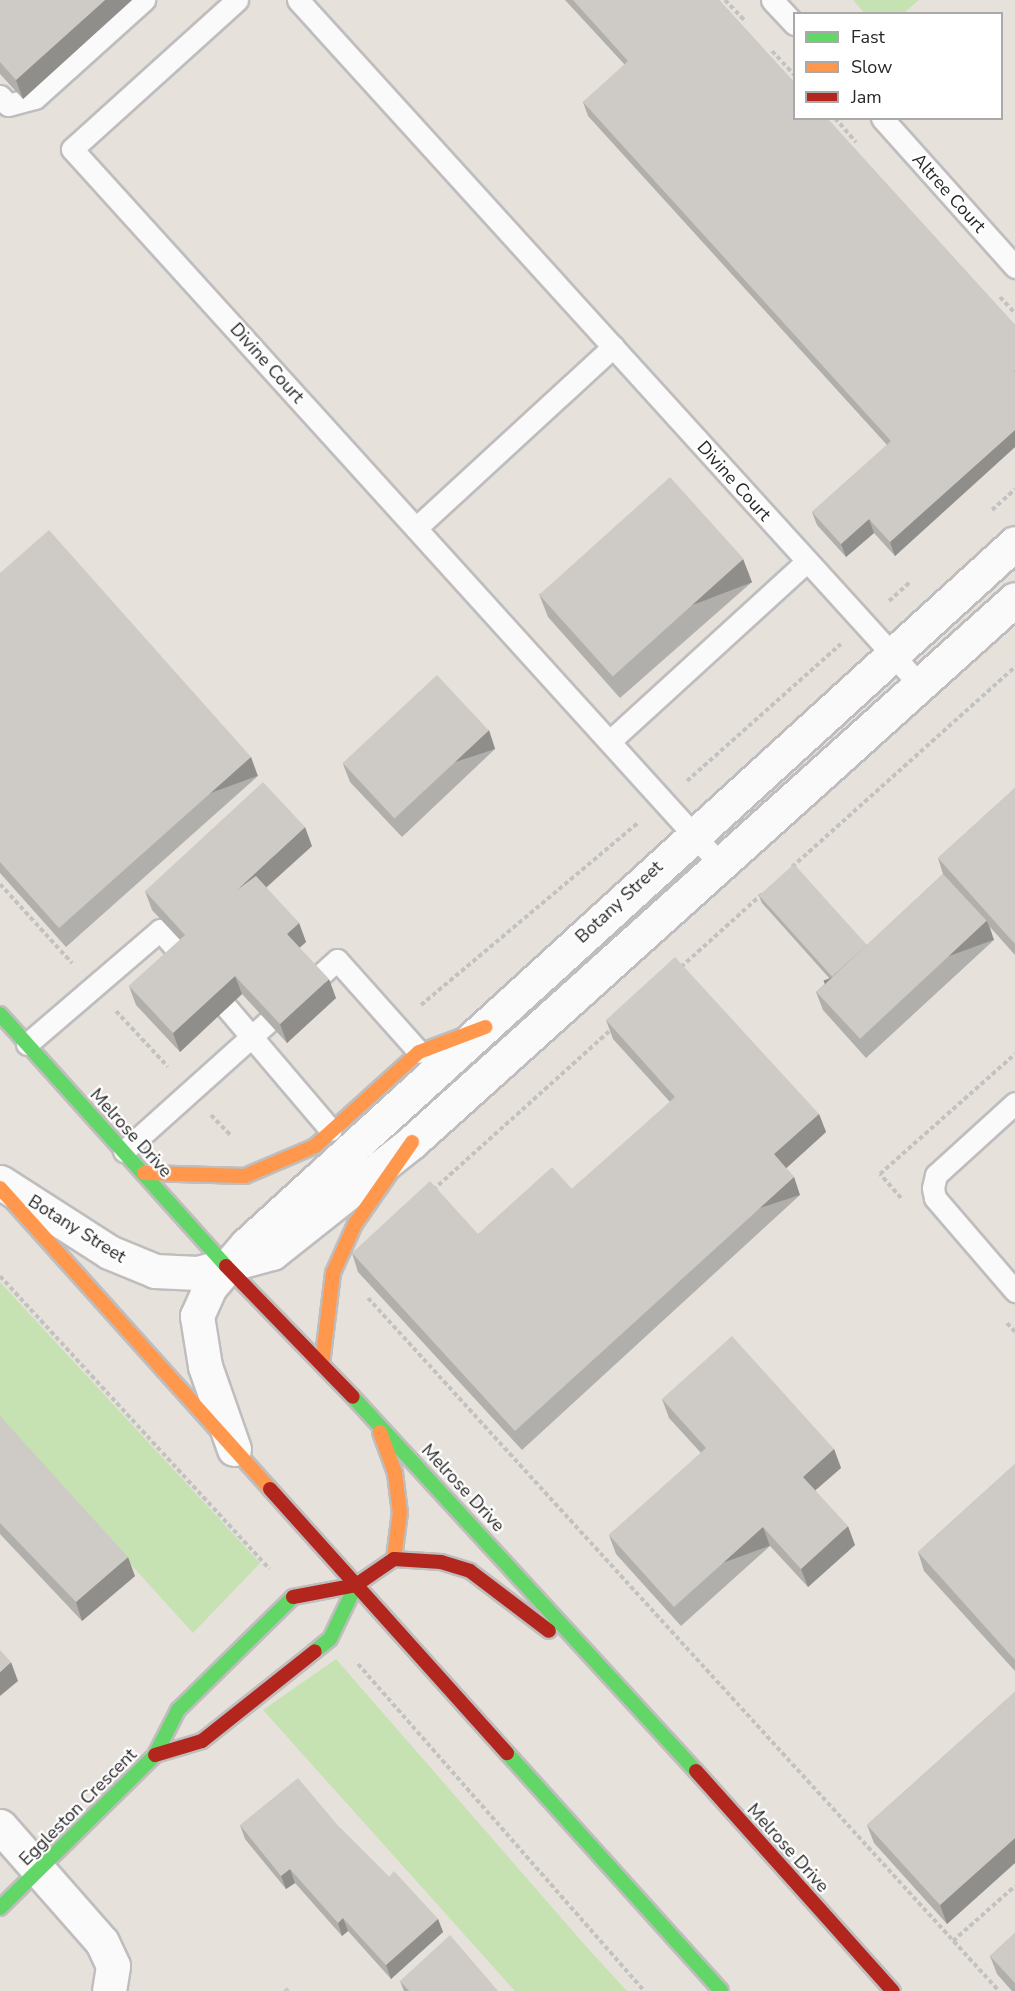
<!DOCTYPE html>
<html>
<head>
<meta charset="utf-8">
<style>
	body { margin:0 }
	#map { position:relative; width:1015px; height:1991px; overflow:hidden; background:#e6e1db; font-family:"Nunito Sans",sans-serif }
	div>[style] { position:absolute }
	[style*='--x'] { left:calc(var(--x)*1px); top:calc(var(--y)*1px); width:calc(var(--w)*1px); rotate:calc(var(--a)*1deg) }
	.green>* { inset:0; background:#c6e2b2 }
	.path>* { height:4px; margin-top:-2px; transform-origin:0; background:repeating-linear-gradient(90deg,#c2c2c1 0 4.5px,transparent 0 7.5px) }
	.roads { filter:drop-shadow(2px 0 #bfbdbd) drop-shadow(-2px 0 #bfbdbd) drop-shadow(0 2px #bfbdbd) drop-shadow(0 -2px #bfbdbd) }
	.lane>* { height:21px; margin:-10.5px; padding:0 10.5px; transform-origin:10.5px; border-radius:10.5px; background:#fbfafa }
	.street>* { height:33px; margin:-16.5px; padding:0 16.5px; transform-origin:16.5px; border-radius:16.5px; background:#fbfafa }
	.fast>* { height:14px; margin:-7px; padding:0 7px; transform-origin:7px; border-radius:7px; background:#63d668 }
	.slow>* { height:14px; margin:-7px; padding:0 7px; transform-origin:7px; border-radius:7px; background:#ff974d }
	.jam>* { height:14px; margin:-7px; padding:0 7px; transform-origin:7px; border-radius:7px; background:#b3261e }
	.wall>* { inset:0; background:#b1afab }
	.shaded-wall>* { inset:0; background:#908e8b; transform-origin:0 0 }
	.building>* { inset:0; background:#cecbc7; transform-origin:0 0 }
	span { translate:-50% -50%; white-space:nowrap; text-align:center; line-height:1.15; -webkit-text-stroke:4.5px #fff; paint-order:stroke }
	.street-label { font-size:18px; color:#272727 }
	.legend { position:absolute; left:793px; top:12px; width:210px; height:108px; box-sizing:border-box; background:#fff; border:2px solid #a9a9a9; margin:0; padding:8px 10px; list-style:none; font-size:18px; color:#272727 }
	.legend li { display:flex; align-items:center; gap:12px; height:30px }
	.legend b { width:30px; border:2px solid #a9a9a9 }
</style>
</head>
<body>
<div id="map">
	<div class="green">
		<div style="clip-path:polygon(853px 0,919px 0,904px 13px,865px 14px)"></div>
		<div style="clip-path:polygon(0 1282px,260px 1563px,193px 1633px,0 1420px)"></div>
		<div style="clip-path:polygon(336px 1659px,591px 1952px,627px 1991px,515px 1991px,263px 1710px)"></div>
	</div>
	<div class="path">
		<div style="--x:725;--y:0;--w:29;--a:46"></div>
		<div style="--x:772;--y:51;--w:33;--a:47"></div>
		<div style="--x:835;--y:118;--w:32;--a:49"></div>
		<div style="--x:1000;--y:297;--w:22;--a:47"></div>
		<div style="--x:992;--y:510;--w:31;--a:-42"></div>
		<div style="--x:889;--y:601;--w:28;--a:-42"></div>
		<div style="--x:687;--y:781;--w:206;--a:-41.7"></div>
		<div style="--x:792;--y:867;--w:300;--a:-41.9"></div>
		<div style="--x:0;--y:884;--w:107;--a:47.7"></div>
		<div style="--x:681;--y:967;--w:109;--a:-42"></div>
		<div style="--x:421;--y:1005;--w:283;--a:-40"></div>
		<div style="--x:116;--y:1011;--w:76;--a:47.1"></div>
		<div style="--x:211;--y:1115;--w:29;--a:46"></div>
		<div style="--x:433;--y:1190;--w:242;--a:-42"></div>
		<div style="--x:901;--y:1198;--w:32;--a:-131"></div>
		<div style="--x:880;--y:1174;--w:181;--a:-41.6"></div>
		<div style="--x:0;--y:1276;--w:398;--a:47.4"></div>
		<div style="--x:368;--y:1298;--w:937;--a:47.68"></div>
		<div style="--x:1007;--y:1323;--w:12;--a:48"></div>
		<div style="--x:358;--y:1664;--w:434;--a:48.8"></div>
		<div style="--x:953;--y:1941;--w:83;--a:-41.6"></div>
	</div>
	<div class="roads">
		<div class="lane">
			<div style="--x:237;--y:0;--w:222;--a:137.9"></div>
			<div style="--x:72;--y:149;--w:966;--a:47.81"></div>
			<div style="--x:298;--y:0;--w:925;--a:47.76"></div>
			<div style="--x:772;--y:0;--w:33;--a:47"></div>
			<div style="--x:0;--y:96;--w:12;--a:48"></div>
			<div style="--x:8;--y:105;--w:28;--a:-15"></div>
			<div style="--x:35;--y:98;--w:147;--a:-42"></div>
			<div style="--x:882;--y:118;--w:200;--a:48.2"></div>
			<div style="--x:416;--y:528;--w:268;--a:-42.6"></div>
			<div style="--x:610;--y:741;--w:267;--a:-42.4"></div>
			<div style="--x:317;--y:978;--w:27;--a:-42"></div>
			<div style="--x:337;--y:960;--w:123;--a:48.3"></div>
			<div style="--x:227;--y:1008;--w:160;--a:49.6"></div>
			<div style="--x:27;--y:1044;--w:175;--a:-40.6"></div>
			<div style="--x:160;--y:930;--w:38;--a:49"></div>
			<div style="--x:1015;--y:1103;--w:107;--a:137.7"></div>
			<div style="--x:936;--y:1175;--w:13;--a:103"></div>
			<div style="--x:933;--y:1188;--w:10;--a:79"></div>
			<div style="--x:935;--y:1198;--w:123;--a:49.3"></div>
			<div style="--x:124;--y:1151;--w:193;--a:-41.9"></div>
		</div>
		<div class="street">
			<div style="--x:0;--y:1182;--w:130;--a:32.7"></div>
			<div style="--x:109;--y:1252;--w:50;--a:22.4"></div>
			<div style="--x:155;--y:1271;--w:43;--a:2.7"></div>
			<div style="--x:198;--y:1273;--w:77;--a:-15.1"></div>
			<div style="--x:272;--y:1253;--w:179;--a:-38.4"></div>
			<div style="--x:412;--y:1142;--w:811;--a:-42"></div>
			<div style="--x:234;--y:1449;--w:88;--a:-109.3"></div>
			<div style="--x:205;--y:1366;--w:51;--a:-99.1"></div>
			<div style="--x:197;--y:1316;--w:32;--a:-66"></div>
			<div style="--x:210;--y:1287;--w:55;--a:-49.4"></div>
			<div style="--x:246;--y:1245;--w:1041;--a:-42.39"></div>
			<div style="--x:0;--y:1826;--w:154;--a:48.7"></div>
			<div style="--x:102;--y:1942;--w:26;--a:65"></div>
			<div style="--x:113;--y:1966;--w:25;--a:99"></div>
		</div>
		<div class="fast">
			<div style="--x:0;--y:1014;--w:338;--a:48.1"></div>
			<div style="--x:353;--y:1397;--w:507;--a:47.48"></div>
			<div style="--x:315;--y:1651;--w:19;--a:-39"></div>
			<div style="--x:330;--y:1639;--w:60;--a:-64.3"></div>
			<div style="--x:507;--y:1753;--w:320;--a:48"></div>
			<div style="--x:0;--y:1908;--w:218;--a:-44.6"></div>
			<div style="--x:155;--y:1755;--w:51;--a:-62.9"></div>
			<div style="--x:178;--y:1710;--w:161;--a:-44.5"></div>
		</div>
		<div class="slow">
			<div style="--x:144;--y:1173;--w:101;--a:1.7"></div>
			<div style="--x:245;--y:1176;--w:76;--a:-23.2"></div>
			<div style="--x:315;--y:1146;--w:140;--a:-42.1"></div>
			<div style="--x:419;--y:1052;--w:71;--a:-20.7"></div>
			<div style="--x:0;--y:1188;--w:404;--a:48.1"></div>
			<div style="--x:322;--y:1364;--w:92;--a:-83.1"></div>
			<div style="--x:333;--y:1273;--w:54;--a:-65.8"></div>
			<div style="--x:355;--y:1224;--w:100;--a:-55.2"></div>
			<div style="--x:380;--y:1432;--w:44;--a:69.9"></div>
			<div style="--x:395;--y:1473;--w:39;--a:83"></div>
			<div style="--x:400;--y:1512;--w:47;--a:97.3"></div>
		</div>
		<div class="jam">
			<div style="--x:226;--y:1266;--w:182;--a:45.9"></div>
			<div style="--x:270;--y:1489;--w:355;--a:48.1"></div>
			<div style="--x:293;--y:1597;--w:64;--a:-10.8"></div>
			<div style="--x:356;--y:1585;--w:46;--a:-34.4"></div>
			<div style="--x:394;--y:1559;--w:47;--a:3.7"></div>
			<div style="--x:441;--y:1562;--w:30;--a:17"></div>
			<div style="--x:470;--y:1571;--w:99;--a:37.2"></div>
			<div style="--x:155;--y:1755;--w:49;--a:-16.6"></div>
			<div style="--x:202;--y:1741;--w:144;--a:-38.5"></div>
			<div style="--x:696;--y:1771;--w:295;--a:48.2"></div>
		</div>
	</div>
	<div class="wall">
		<div style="clip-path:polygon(0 0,132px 0,23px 99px,0 74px)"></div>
		<div style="clip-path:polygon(565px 0,719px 0,1015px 325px,1015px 447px,895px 556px,874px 533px,846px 557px,817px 525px,812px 512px,887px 445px,588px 116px,583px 102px,625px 65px)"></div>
		<div style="clip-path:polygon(743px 559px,752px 582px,620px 698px,548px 617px,539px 594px)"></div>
		<div style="clip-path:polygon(0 573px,258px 776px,66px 947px,0 873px)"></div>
		<div style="clip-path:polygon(495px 749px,402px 837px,350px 782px,343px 764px)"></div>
		<div style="clip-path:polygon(1015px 788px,1015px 955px,990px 927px,994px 940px,866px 1058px,823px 1010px,816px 992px,830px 979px,762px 903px,759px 896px,867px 945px,943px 874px,938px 858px)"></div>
		<div style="clip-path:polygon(312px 846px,266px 888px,299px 923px,306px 942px,299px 948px,336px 998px,287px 1043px,242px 994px,180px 1052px,136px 1005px,129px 986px,180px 940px,152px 910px,145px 891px)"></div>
		<div style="clip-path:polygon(606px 1020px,819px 1114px,826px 1132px,786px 1168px,794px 1177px,800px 1195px,522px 1450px,358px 1272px,352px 1253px,478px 1234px,572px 1189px,670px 1102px,613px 1039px)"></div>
		<div style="clip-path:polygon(662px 1399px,834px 1449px,841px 1468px,815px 1490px,855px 1545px,808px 1587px,770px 1546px,681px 1626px,616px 1554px,609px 1535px,701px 1453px,669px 1418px)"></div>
		<div style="clip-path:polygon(0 1416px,135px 1576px,82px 1621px,0 1534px)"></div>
		<div style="clip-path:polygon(1015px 1464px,1015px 1671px,924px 1571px,918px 1552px)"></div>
		<div style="clip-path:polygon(1015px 1692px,1015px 1863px,947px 1924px,874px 1843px,867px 1825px)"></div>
		<div style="clip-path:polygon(240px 1825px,340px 1828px,389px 1877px,438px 1919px,443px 1932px,391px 1979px,348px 1931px,342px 1936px,295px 1883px,286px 1889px,245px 1839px)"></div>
		<div style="clip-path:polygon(1015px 1933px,1015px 1991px,1012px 1991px,997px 1974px,990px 1956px)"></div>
		<div style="clip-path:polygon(400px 1981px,498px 1991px,404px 1991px)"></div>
	</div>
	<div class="shaded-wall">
		<div style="clip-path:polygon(105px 0,132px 0,23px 99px,16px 80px)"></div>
		<div style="clip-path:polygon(1015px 430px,1015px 447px,895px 556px,890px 542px)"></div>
		<div style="clip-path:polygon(869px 519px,874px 533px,846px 557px,841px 544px)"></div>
		<div style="left:743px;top:559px;width:25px;height:175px;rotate:69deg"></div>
		<div style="left:489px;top:730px;width:20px;height:129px;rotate:72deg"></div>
		<div style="left:251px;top:757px;width:20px;height:257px;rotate:70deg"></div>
		<div style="clip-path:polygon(305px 827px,312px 846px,243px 908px,237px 890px)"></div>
		<div style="left:987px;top:921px;width:20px;height:174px;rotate:70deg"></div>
		<div style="clip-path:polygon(299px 923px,306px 942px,294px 953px,287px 934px)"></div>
		<div style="clip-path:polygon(235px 976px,242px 994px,180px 1052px,173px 1033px)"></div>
		<div style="clip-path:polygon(329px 979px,336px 998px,287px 1043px,280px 1024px)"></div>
		<div style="clip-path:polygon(819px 1114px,826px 1132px,781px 1173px,774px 1154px)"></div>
		<div style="left:794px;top:1177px;width:19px;height:377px;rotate:72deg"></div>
		<div style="clip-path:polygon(834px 1449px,841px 1468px,810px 1495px,803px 1477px)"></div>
		<div style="clip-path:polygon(848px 1526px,855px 1545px,808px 1587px,801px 1569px)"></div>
		<div style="left:763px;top:1527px;width:20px;height:120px;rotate:70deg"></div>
		<div style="clip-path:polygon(128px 1557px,135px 1576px,82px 1621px,76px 1602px)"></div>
		<div style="clip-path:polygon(11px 1662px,18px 1681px,0 1696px,0 1672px)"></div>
		<div style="clip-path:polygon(1015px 1838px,1015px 1863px,947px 1924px,940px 1905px)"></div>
		<div style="clip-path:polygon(290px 1869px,295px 1883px,286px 1889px,281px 1876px)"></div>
		<div style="clip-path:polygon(343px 1918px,348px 1931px,342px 1936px,338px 1923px)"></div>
		<div style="clip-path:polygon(438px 1919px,443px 1932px,391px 1979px,386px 1965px)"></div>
	</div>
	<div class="building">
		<div style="clip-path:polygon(0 0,105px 0,16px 80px,0 62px)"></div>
		<div style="clip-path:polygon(573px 0,719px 0,795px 83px,795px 118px,827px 118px,1015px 325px,1015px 370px,1014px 371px,1015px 372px,1015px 430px,890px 542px,869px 519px,841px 544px,812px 512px,891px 441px,583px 102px,628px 61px)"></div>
		<div style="left:670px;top:477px;width:110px;height:176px;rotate:48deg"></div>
		<div style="clip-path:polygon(49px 530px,251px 757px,59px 928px,0 862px,0 573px)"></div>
		<div style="left:437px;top:675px;width:76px;height:129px;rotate:47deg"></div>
		<div style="clip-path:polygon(263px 782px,305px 827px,237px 890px,256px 876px,299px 923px,287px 934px,329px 979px,280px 1024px,235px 976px,173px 1033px,129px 986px,185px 935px,145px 891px)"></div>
		<div style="clip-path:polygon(1015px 788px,1015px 944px,938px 858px)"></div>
		<div style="left:794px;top:864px;width:109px;height:47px;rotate:48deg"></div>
		<div style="left:943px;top:874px;width:64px;height:173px;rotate:47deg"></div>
		<div style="clip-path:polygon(675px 957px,819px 1114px,774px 1154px,794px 1177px,515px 1431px,352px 1253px,430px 1181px,478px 1234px,552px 1167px,572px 1189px,675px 1097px,606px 1020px)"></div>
		<div style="clip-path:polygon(732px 1336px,834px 1449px,803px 1477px,848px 1526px,801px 1569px,763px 1527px,674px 1607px,609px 1535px,706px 1448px,662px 1399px)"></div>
		<div style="clip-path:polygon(0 1416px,128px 1557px,76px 1602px,0 1523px)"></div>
		<div style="clip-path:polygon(1015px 1464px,1015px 1660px,918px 1552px)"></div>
		<div style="clip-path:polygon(0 1650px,11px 1662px,0 1672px)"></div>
		<div style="clip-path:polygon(1015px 1692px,1015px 1838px,940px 1905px,867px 1825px)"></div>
		<div style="clip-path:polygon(298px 1778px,340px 1828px,389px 1877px,394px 1871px,438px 1919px,386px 1965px,343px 1918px,338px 1923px,290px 1869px,281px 1876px,240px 1825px)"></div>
		<div style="clip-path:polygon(1015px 1933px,1015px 1983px,990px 1956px)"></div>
		<div style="clip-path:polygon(450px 1935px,498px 1991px,409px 1991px,400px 1981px)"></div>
		<div style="clip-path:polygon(287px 1987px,290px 1991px,283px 1991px)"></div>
	</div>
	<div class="street-label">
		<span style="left:949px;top:193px;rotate:48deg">Altree Court</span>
		<span style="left:267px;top:363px;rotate:48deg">Divine Court</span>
		<span style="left:734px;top:481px;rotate:48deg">Divine Court</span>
		<span style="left:619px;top:902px;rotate:-43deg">Botany Street</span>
		<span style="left:131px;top:1133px;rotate:48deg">Melrose Drive</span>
		<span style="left:77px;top:1229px;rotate:32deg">Botany Street</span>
		<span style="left:463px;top:1488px;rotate:47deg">Melrose Drive</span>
		<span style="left:78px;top:1807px;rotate:-45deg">Eggleston Crescent</span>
		<span style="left:788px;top:1848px;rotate:48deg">Melrose Drive</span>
	</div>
	<ul class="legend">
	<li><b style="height:8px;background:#63d668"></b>Fast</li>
	<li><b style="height:8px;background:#ff974d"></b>Slow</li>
	<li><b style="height:8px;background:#b3261e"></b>Jam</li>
	</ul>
</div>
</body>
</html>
